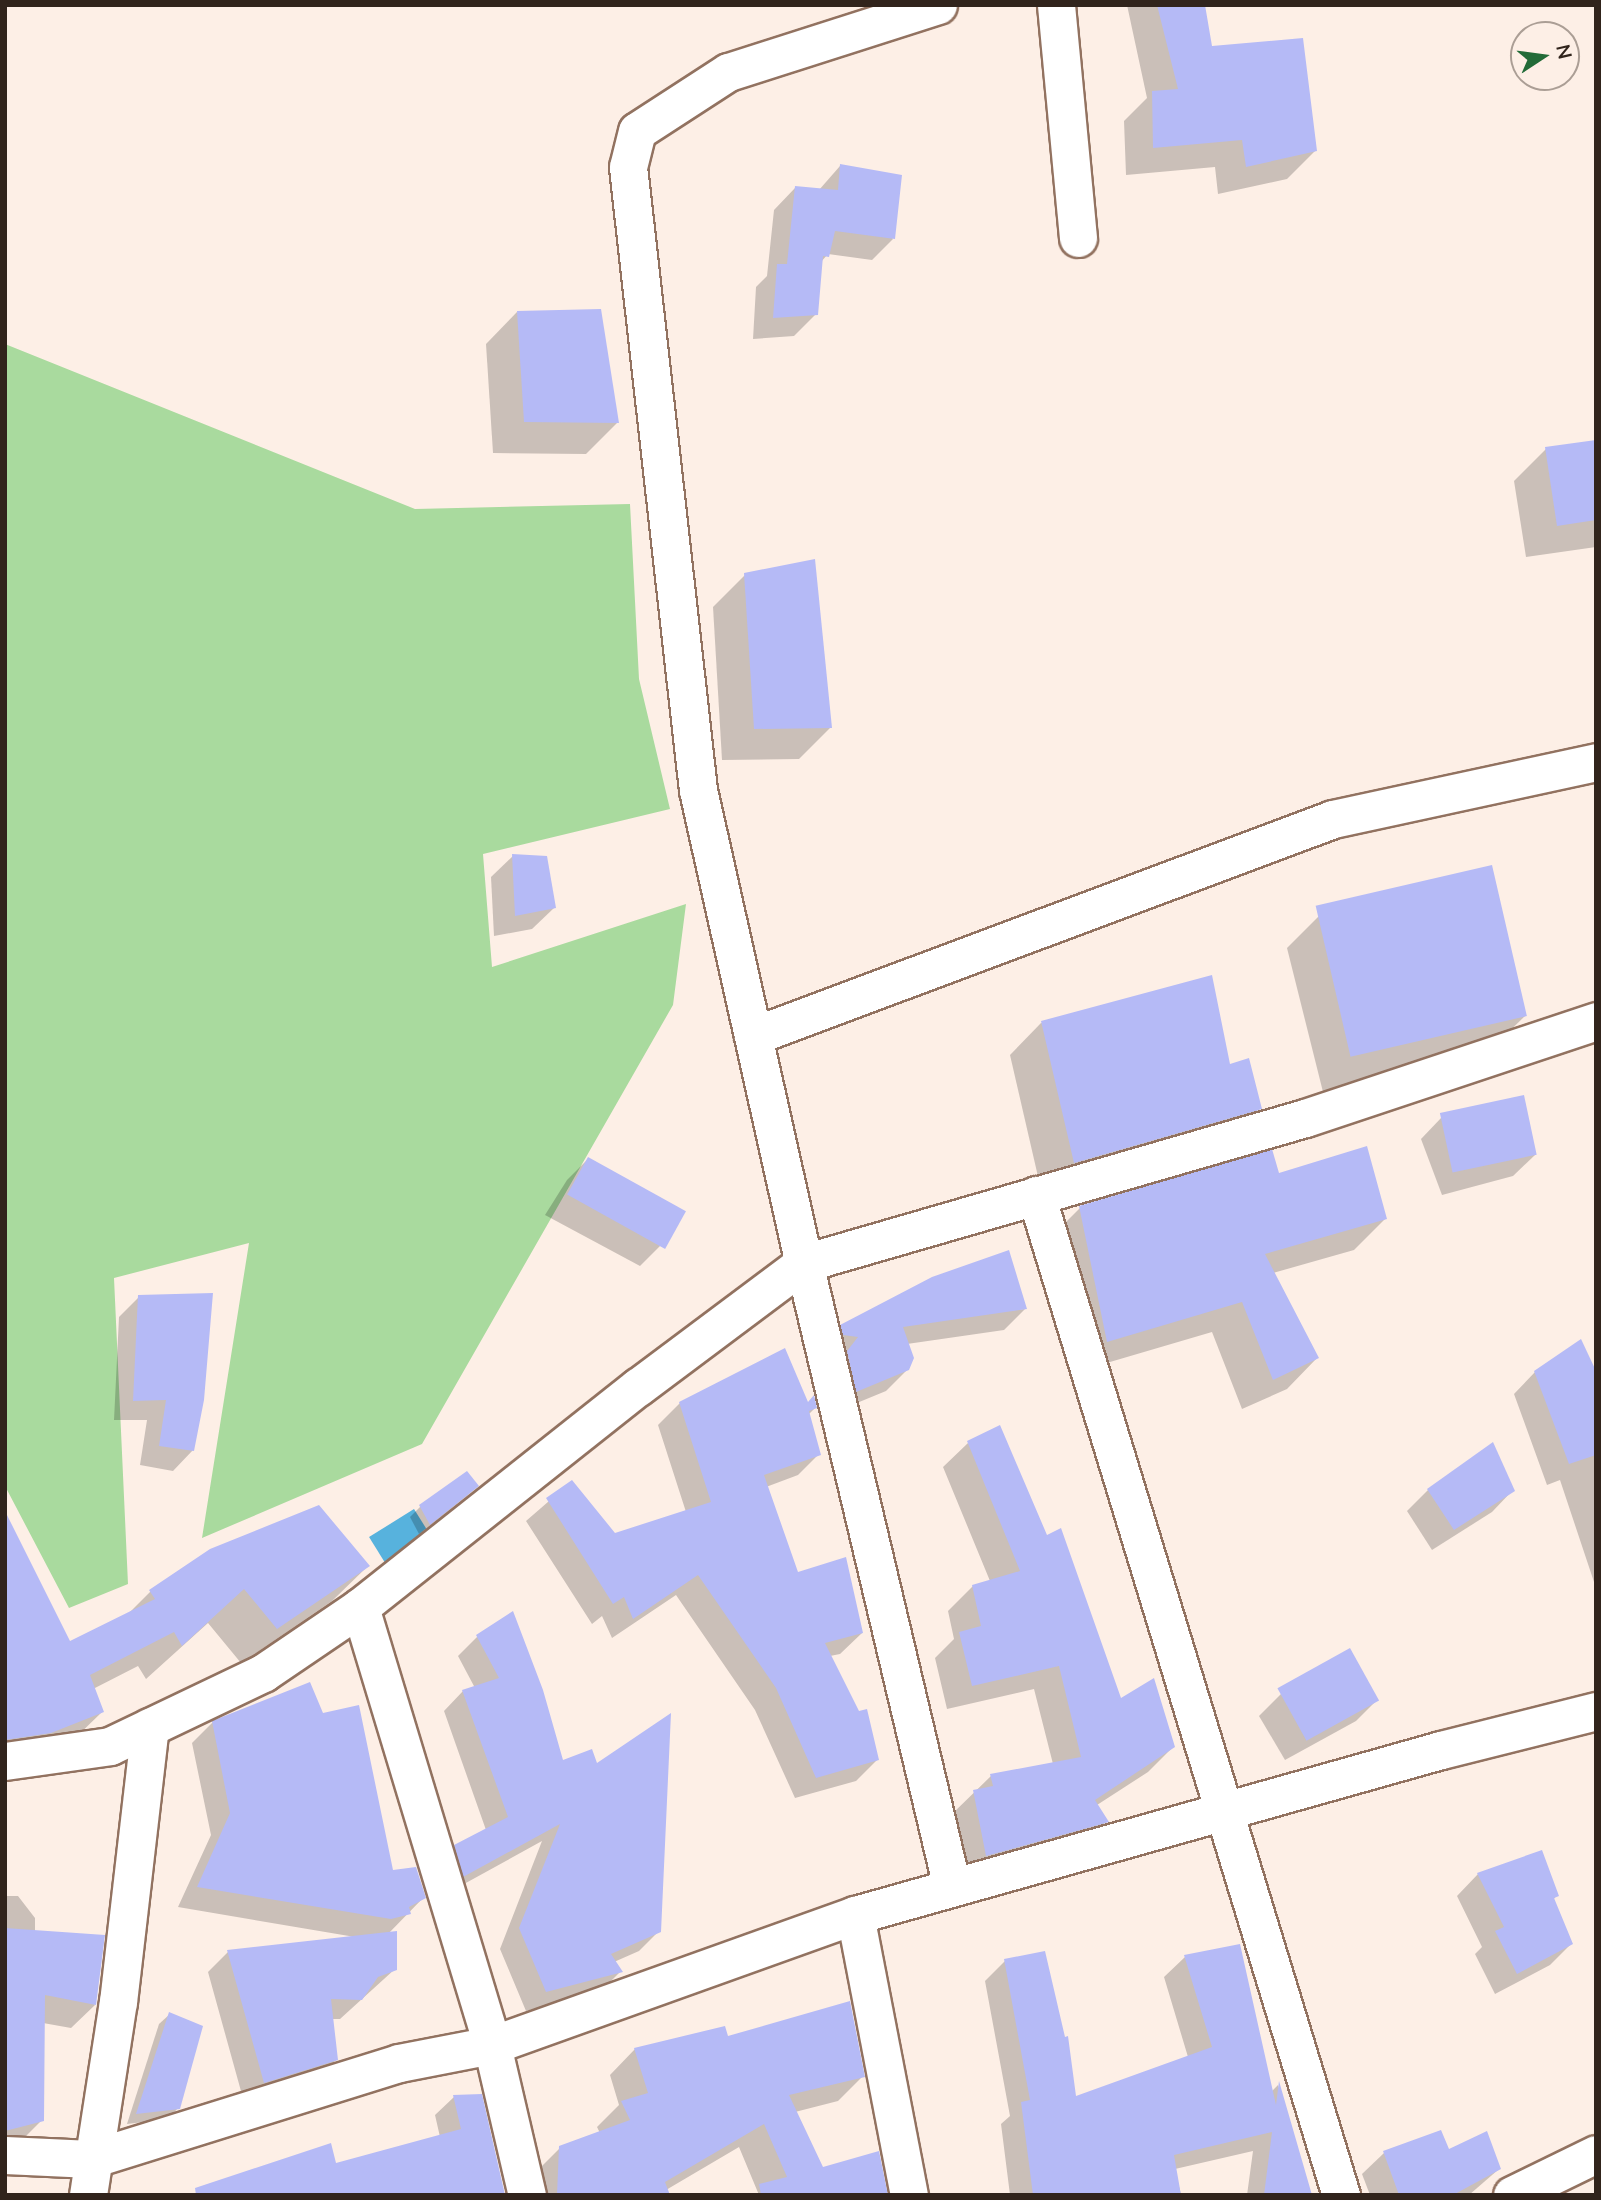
<!DOCTYPE html>
<html>
<head>
<meta charset="utf-8">
<style>
	body { margin:0 }
	#map { position:relative; width:1601px; height:2200px; overflow:hidden; background:#fdefe6; font-family:"Nunito Sans",sans-serif }
	div>[style] { position:absolute }
	[style*='--x'] { left:calc(var(--x)*1px); top:calc(var(--y)*1px); width:calc(var(--w)*1px); rotate:calc(var(--a)*1deg) }
	.green>* { inset:0; background:#a9da9e }
	.water>* { inset:0; background:#57b2dd; transform-origin:0 0 }
	.shadow>* { inset:0; background:#0003 }
	.building>* { inset:0; background:#b5baf6; transform-origin:0 0 }
	.roads { filter:drop-shadow(2px 0 #927260) drop-shadow(-2px 0 #927260) drop-shadow(0 2px #927260) drop-shadow(0 -2px #927260) }
	.street>* { height:37px; margin:-18.5px; padding:0 18.5px; transform-origin:18.5px; border-radius:18.5px; background:#fff }
	span { translate:-50% -50%; white-space:nowrap; text-align:center; line-height:1.15; -webkit-text-stroke:7px #fdefe6; paint-order:stroke }
	.frame { position:absolute; inset:0; border:7px solid #31241c; pointer-events:none }
	.north { position:absolute; left:1510px; top:21px; width:70px; height:70px; box-sizing:border-box; background:#fdefe6; border:2px solid #ab9e95; border-radius:50%; rotate:77deg; font-size:19px; font-weight:700; line-height:28px; text-align:center; color:#31241c }
	.north::after { content:''; display:block; margin:auto; width:24px; height:32px; background:#226b38; clip-path:polygon(50% 0,100% 100%,50% 72%,0 100%) }
</style>
</head>
<body>
<div id="map">
	<div class="green">
		<div style="clip-path:polygon(5px 344px,415px 509px,630px 504px,639px 679px,670px 809px,483px 854px,492px 967px,686px 904px,673px 1005px,422px 1444px,202px 1538px,249px 1243px,114px 1278px,128px 1584px,69px 1608px,5px 1486px)"></div>
	</div>
	<div class="water">
		<div style="left:414px;top:1509px;width:31px;height:53px;rotate:58deg"></div>
	</div>
	<div class="shadow">
		<div style="clip-path:polygon(1127px 5px,1203px 5px,1210px 48px,1315px 151px,1287px 179px,1218px 194px,1215px 167px,1126px 175px,1124px 121px,1147px 98px)"></div>
		<div style="clip-path:polygon(840px 166px,893px 239px,872px 260px,828px 254px,820px 263px,816px 314px,794px 336px,753px 339px,756px 287px,767px 276px,774px 210px,795px 188px,819px 190px)"></div>
		<div style="clip-path:polygon(517px 312px,618px 422px,586px 454px,493px 453px,486px 344px)"></div>
		<div style="clip-path:polygon(1596px 441px,1596px 547px,1526px 557px,1514px 481px,1546px 449px)"></div>
		<div style="clip-path:polygon(745px 575px,831px 727px,799px 759px,722px 760px,713px 607px)"></div>
		<div style="clip-path:polygon(513px 856px,554px 908px,532px 929px,494px 936px,491px 877px)"></div>
		<div style="clip-path:polygon(1319px 916px,1525px 1016px,1493px 1047px,1324px 1096px,1287px 948px)"></div>
		<div style="clip-path:polygon(1041px 1023px,1229px 1066px,1260px 1108px,1228px 1140px,1042px 1194px,1010px 1055px)"></div>
		<div style="clip-path:polygon(1442px 1117px,1535px 1155px,1513px 1176px,1442px 1195px,1421px 1139px)"></div>
		<div style="clip-path:polygon(588px 1159px,662px 1244px,640px 1266px,545px 1215px,567px 1180px)"></div>
		<div style="clip-path:polygon(1080px 1208px,1385px 1219px,1354px 1250px,1273px 1273px,1317px 1358px,1287px 1389px,1242px 1409px,1212px 1332px,1076px 1372px,1049px 1239px)"></div>
		<div style="clip-path:polygon(139px 1297px,193px 1450px,173px 1471px,140px 1465px,147px 1420px,114px 1420px,119px 1317px)"></div>
		<div style="clip-path:polygon(1025px 1309px,1004px 1330px,907px 1344px,908px 1369px,886px 1391px,835px 1412px,820px 1348px,841px 1326px)"></div>
		<div style="clip-path:polygon(1535px 1372px,1596px 1375px,1595px 1585px,1560px 1480px,1547px 1485px,1514px 1394px)"></div>
		<div style="clip-path:polygon(680px 1403px,807px 1404px,815px 1408px,808px 1415px,819px 1454px,798px 1475px,766px 1487px,797px 1574px,862px 1633px,840px 1654px,830px 1656px,877px 1760px,856px 1781px,795px 1798px,755px 1710px,676px 1595px,612px 1638px,602px 1616px,592px 1624px,526px 1521px,571px 1482px,615px 1536px,686px 1512px,658px 1425px)"></div>
		<div style="clip-path:polygon(968px 1443px,1046px 1538px,1121px 1701px,1173px 1747px,1148px 1772px,1097px 1805px,1107px 1821px,1082px 1846px,961px 1880px,950px 1816px,991px 1776px,1053px 1764px,1034px 1689px,947px 1709px,935px 1658px,954px 1639px,948px 1611px,973px 1586px,990px 1581px,943px 1467px)"></div>
		<div style="clip-path:polygon(476px 1486px,466px 1496px,419px 1534px,410px 1517px,421px 1506px)"></div>
		<div style="clip-path:polygon(1428px 1490px,1513px 1490px,1492px 1512px,1432px 1550px,1407px 1511px)"></div>
		<div style="clip-path:polygon(5px 1515px,69px 1643px,127px 1615px,151px 1591px,368px 1566px,332px 1601px,241px 1663px,208px 1623px,146px 1679px,138px 1666px,93px 1689px,102px 1712px,66px 1747px,5px 1769px)"></div>
		<div style="clip-path:polygon(478px 1636px,562px 1763px,659px 1931px,639px 1951px,614px 1962px,620px 1972px,601px 1991px,526px 2011px,500px 1949px,542px 1841px,444px 1895px,435px 1866px,455px 1846px,486px 1830px,444px 1711px,463px 1691px,475px 1688px,458px 1656px)"></div>
		<div style="clip-path:polygon(1281px 1694px,1377px 1700px,1356px 1721px,1285px 1760px,1259px 1716px)"></div>
		<div style="clip-path:polygon(213px 1722px,424px 1897px,388px 1934px,395px 1969px,340px 2019px,332px 2019px,337px 2059px,316px 2079px,244px 2102px,208px 1972px,228px 1952px,355px 1937px,178px 1907px,211px 1835px,192px 1743px)"></div>
		<div style="clip-path:polygon(1478px 1874px,1557px 1895px,1553px 1900px,1571px 1944px,1550px 1965px,1495px 1994px,1475px 1954px,1482px 1947px,1457px 1896px)"></div>
		<div style="clip-path:polygon(5px 1896px,18px 1896px,35px 1918px,35px 1932px,95px 2005px,71px 2028px,43px 2023px,42px 2120px,18px 2144px,5px 2148px)"></div>
		<div style="clip-path:polygon(1185px 1957px,1271px 2092px,1278px 2085px,1309px 2191px,1306px 2195px,1247px 2195px,1253px 2151px,1175px 2169px,1181px 2195px,1010px 2195px,1001px 2124px,1010px 2116px,985px 1981px,1005px 1961px,1074px 2098px,1188px 2057px,1164px 1977px)"></div>
		<div style="clip-path:polygon(170px 2014px,178px 2108px,168px 2119px,127px 2124px,159px 2024px)"></div>
		<div style="clip-path:polygon(727px 2038px,863px 2076px,838px 2101px,795px 2112px,822px 2169px,888px 2195px,759px 2195px,739px 2147px,666px 2190px,668px 2195px,534px 2195px,535px 2173px,560px 2148px,600px 2133px,597px 2127px,619px 2105px,610px 2075px,635px 2049px)"></div>
		<div style="clip-path:polygon(454px 2097px,504px 2195px,335px 2165px,440px 2137px,435px 2115px)"></div>
		<div style="clip-path:polygon(1448px 2151px,1499px 2169px,1469px 2195px,1370px 2195px,1362px 2174px,1384px 2153px)"></div>
	</div>
	<div class="building">
		<div style="clip-path:polygon(1157px 5px,1205px 5px,1212px 46px,1303px 38px,1317px 151px,1246px 167px,1242px 140px,1153px 148px,1152px 91px,1178px 89px)"></div>
		<div style="clip-path:polygon(840px 164px,902px 175px,895px 239px,835px 231px,829px 257px,823px 256px,818px 315px,773px 318px,777px 264px,787px 264px,795px 186px,838px 190px)"></div>
		<div style="clip-path:polygon(601px 309px,619px 423px,524px 422px,517px 311px)"></div>
		<div style="clip-path:polygon(1596px 440px,1596px 520px,1557px 526px,1545px 447px)"></div>
		<div style="clip-path:polygon(815px 559px,832px 728px,754px 729px,744px 573px)"></div>
		<div style="clip-path:polygon(512px 854px,547px 856px,556px 908px,515px 916px)"></div>
		<div style="left:1492px;top:865px;width:155px;height:181px;rotate:77deg"></div>
		<div style="clip-path:polygon(1212px 975px,1230px 1064px,1249px 1058px,1262px 1109px,1074px 1163px,1041px 1021px)"></div>
		<div style="left:1524px;top:1095px;width:61px;height:86px;rotate:78deg"></div>
		<div style="clip-path:polygon(1367px 1146px,1387px 1219px,1265px 1254px,1319px 1358px,1273px 1380px,1242px 1302px,1107px 1342px,1079px 1206px,1272px 1149px,1279px 1173px)"></div>
		<div style="left:588px;top:1157px;width:112px;height:43px;rotate:29deg"></div>
		<div style="clip-path:polygon(1009px 1250px,1027px 1309px,903px 1327px,914px 1358px,909px 1370px,856px 1392px,847px 1351px,858px 1337px,843px 1335px,840px 1325px,932px 1277px)"></div>
		<div style="clip-path:polygon(213px 1293px,204px 1400px,194px 1451px,159px 1446px,166px 1400px,133px 1401px,138px 1295px)"></div>
		<div style="clip-path:polygon(1581px 1339px,1596px 1371px,1596px 1455px,1569px 1464px,1534px 1371px)"></div>
		<div style="clip-path:polygon(785px 1348px,808px 1402px,814px 1395px,817px 1408px,809px 1411px,821px 1455px,764px 1475px,798px 1572px,846px 1557px,863px 1633px,825px 1643px,859px 1711px,867px 1709px,879px 1760px,816px 1778px,776px 1688px,698px 1575px,633px 1619px,624px 1597px,613px 1604px,546px 1498px,572px 1480px,615px 1533px,711px 1502px,679px 1402px)"></div>
		<div style="clip-path:polygon(1000px 1425px,1047px 1535px,1061px 1528px,1121px 1698px,1154px 1678px,1175px 1747px,1095px 1800px,1109px 1822px,986px 1856px,973px 1790px,993px 1786px,990px 1774px,1081px 1757px,1059px 1666px,972px 1686px,959px 1632px,981px 1626px,972px 1585px,1020px 1571px,967px 1441px)"></div>
		<div style="clip-path:polygon(1493px 1442px,1515px 1491px,1454px 1530px,1427px 1489px)"></div>
		<div style="clip-path:polygon(467px 1471px,479px 1486px,430px 1525px,419px 1505px)"></div>
		<div style="clip-path:polygon(319px 1505px,370px 1566px,277px 1629px,244px 1589px,182px 1646px,174px 1632px,90px 1675px,104px 1712px,51px 1733px,5px 1740px,5px 1511px,70px 1641px,155px 1599px,149px 1590px,210px 1549px)"></div>
		<div style="clip-path:polygon(513px 1611px,543px 1690px,563px 1760px,592px 1749px,597px 1763px,671px 1713px,661px 1932px,611px 1954px,623px 1972px,546px 1992px,519px 1928px,560px 1824px,463px 1877px,454px 1845px,508px 1817px,462px 1690px,499px 1678px,476px 1635px)"></div>
		<div style="left:1350px;top:1648px;width:60px;height:83px;rotate:61deg"></div>
		<div style="clip-path:polygon(310px 1682px,323px 1713px,359px 1705px,393px 1870px,416px 1867px,426px 1898px,409px 1907px,411px 1914px,391px 1919px,197px 1887px,230px 1813px,212px 1721px)"></div>
		<div style="clip-path:polygon(1542px 1850px,1559px 1896px,1554px 1898px,1573px 1944px,1517px 1974px,1495px 1931px,1504px 1927px,1477px 1873px)"></div>
		<div style="clip-path:polygon(5px 1928px,105px 1935px,96px 2005px,45px 1995px,44px 2121px,5px 2131px)"></div>
		<div style="clip-path:polygon(397px 1931px,397px 1970px,378px 1977px,362px 2000px,331px 1999px,338px 2060px,264px 2083px,227px 1950px)"></div>
		<div style="clip-path:polygon(1240px 1944px,1276px 2105px,1279px 2081px,1312px 2195px,1264px 2195px,1272px 2132px,1174px 2155px,1181px 2195px,1033px 2195px,1021px 2102px,1030px 2100px,1004px 1959px,1045px 1951px,1065px 2037px,1068px 2036px,1076px 2096px,1212px 2047px,1184px 1955px)"></div>
		<div style="clip-path:polygon(850px 2001px,865px 2077px,789px 2095px,823px 2167px,879px 2151px,888px 2195px,761px 2195px,759px 2184px,787px 2177px,764px 2124px,665px 2182px,670px 2195px,557px 2195px,559px 2146px,630px 2120px,621px 2101px,648px 2093px,634px 2048px,725px 2026px,728px 2036px)"></div>
		<div style="clip-path:polygon(169px 2012px,203px 2026px,180px 2109px,136px 2114px)"></div>
		<div style="clip-path:polygon(482px 2094px,505px 2195px,196px 2195px,195px 2188px,331px 2143px,336px 2163px,461px 2129px,453px 2095px)"></div>
		<div style="clip-path:polygon(1441px 2130px,1449px 2149px,1487px 2131px,1501px 2169px,1453px 2195px,1399px 2195px,1383px 2151px)"></div>
	</div>
	<div class="roads">
		<div class="street">
			<div style="--x:938;--y:5;--w:220;--a:162.3"></div>
			<div style="--x:728;--y:72;--w:108;--a:147"></div>
			<div style="--x:637;--y:131;--w:37;--a:104"></div>
			<div style="--x:628;--y:167;--w:627;--a:83.59"></div>
			<div style="--x:698;--y:790;--w:485;--a:77.4"></div>
			<div style="--x:804;--y:1263;--w:641;--a:76.66"></div>
			<div style="--x:1056;--y:5;--w:234;--a:84.6"></div>
			<div style="--x:753;--y:1036;--w:619;--a:-20.51"></div>
			<div style="--x:1333;--y:819;--w:269;--a:-12.2"></div>
			<div style="--x:1036;--y:1195;--w:1045;--a:73.04"></div>
			<div style="--x:360;--y:1607;--w:457;--a:73.2"></div>
			<div style="--x:492;--y:2045;--w:154;--a:76.9"></div>
			<div style="--x:5;--y:1761;--w:106;--a:-8.1"></div>
			<div style="--x:110;--y:1746;--w:170;--a:-25.5"></div>
			<div style="--x:263;--y:1673;--w:117;--a:-34.2"></div>
			<div style="--x:360;--y:1607;--w:355;--a:-38.4"></div>
			<div style="--x:638;--y:1387;--w:207;--a:-36.8"></div>
			<div style="--x:804;--y:1263;--w:522;--a:-16.14"></div>
			<div style="--x:1305;--y:1118;--w:307;--a:-18.4"></div>
			<div style="--x:855;--y:1915;--w:285;--a:79.1"></div>
			<div style="--x:5;--y:2155;--w:86;--a:2.7"></div>
			<div style="--x:91;--y:2159;--w:323;--a:-17.3"></div>
			<div style="--x:399;--y:2063;--w:95;--a:-11"></div>
			<div style="--x:492;--y:2045;--w:386;--a:-19.7"></div>
			<div style="--x:855;--y:1915;--w:609;--a:-15.73"></div>
			<div style="--x:1441;--y:1750;--w:160;--a:-14.1"></div>
			<div style="--x:88;--y:2195;--w:195;--a:-81.2"></div>
			<div style="--x:118;--y:2002;--w:277;--a:-83.4"></div>
			<div style="--x:1512;--y:2195;--w:93;--a:-26"></div>
		</div>
	</div>
	<div class="frame"></div>
	<div class="north">N</div>
</div>
</body>
</html>
